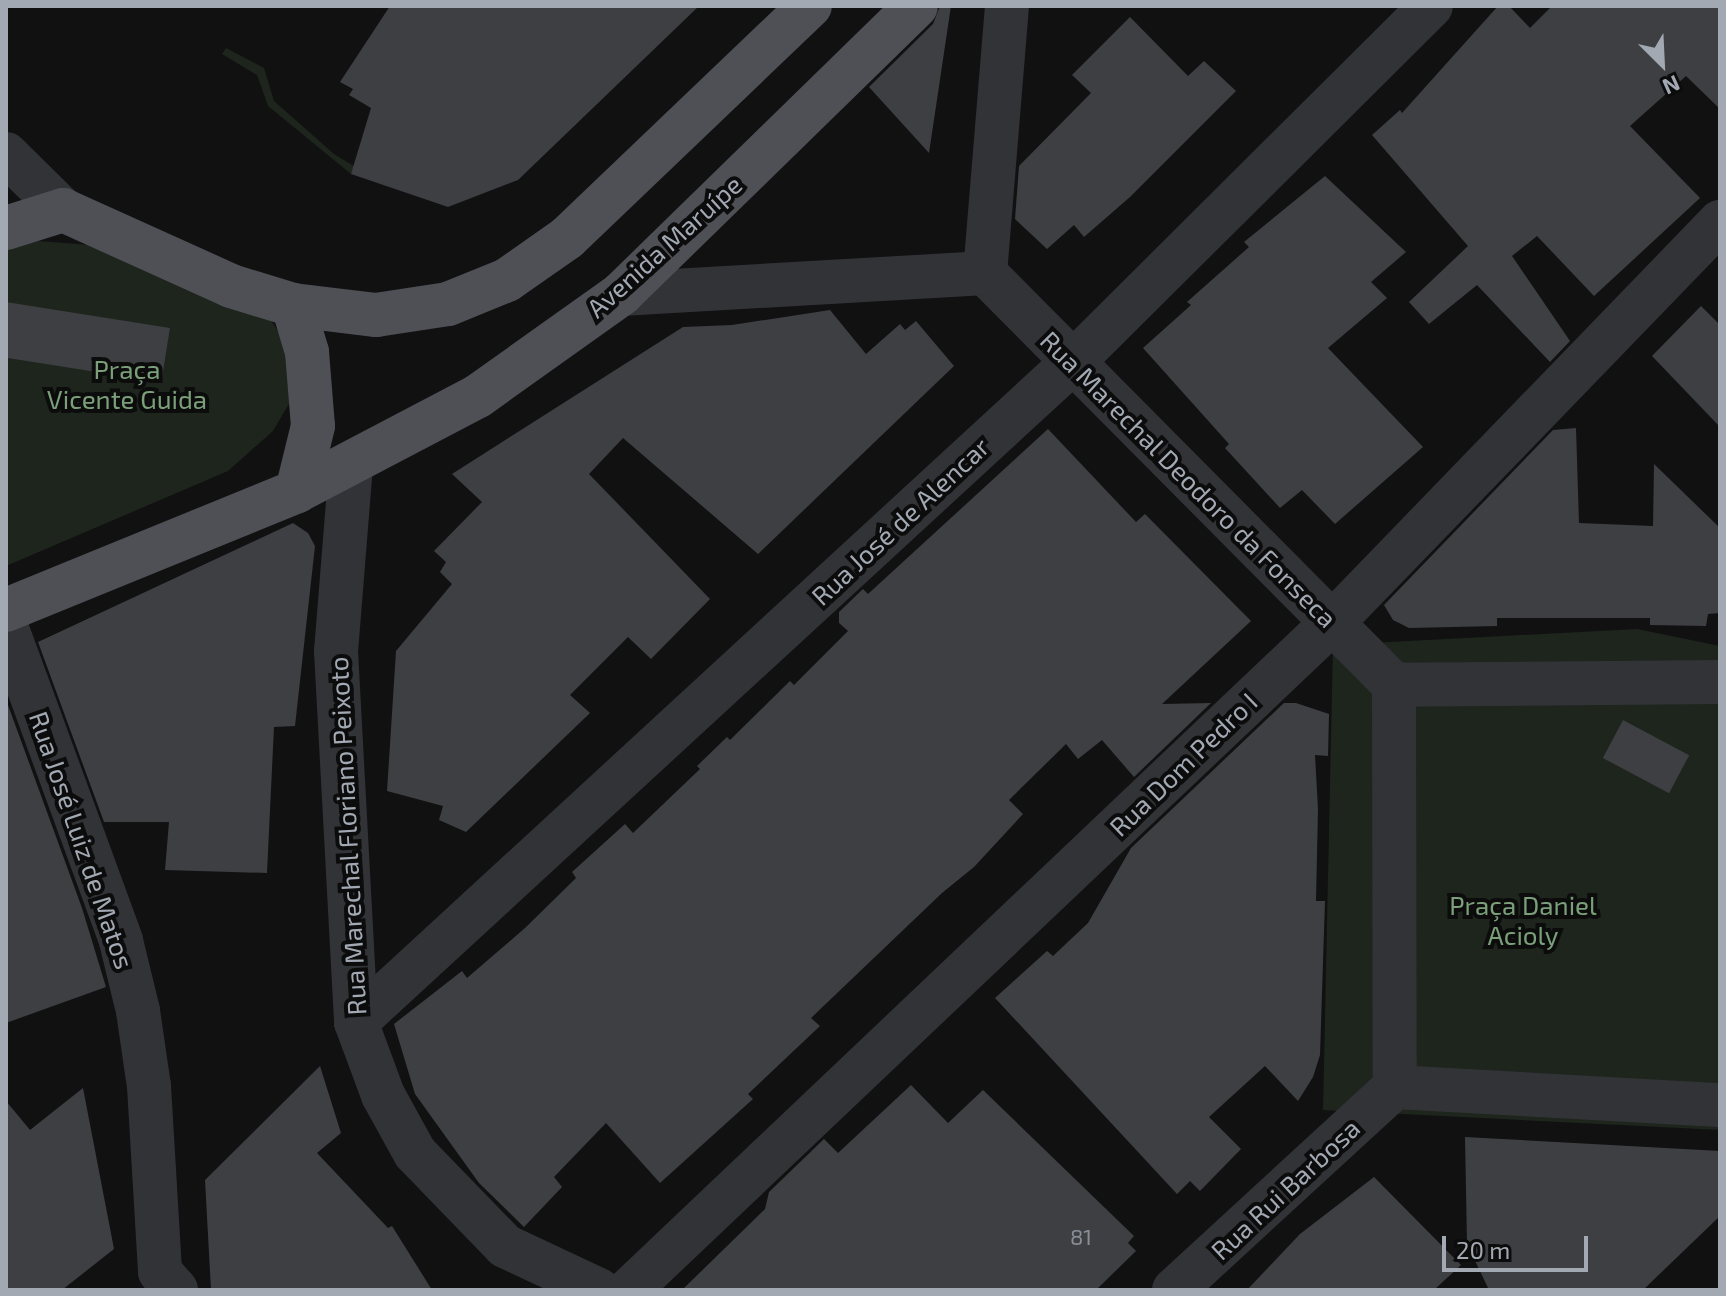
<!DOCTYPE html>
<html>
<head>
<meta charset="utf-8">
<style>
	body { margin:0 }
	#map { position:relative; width:1726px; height:1296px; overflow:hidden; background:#111112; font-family:"Exo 2",sans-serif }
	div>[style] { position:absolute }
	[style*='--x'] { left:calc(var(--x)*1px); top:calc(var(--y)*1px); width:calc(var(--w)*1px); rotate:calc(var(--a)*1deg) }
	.green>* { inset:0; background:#1d251d }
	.building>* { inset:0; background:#3d3f42; transform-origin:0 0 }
	.minor>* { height:44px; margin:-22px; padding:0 22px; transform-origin:22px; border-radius:22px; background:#323337 }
	.major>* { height:44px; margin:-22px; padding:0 22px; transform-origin:22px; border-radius:22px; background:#4e5056 }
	span { translate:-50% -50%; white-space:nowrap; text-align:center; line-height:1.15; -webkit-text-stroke:8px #0c0c0d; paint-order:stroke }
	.number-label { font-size:22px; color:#898e97 }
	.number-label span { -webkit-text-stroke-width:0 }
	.street-label { font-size:26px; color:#a2a9b3 }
	.park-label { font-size:26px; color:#7a9f79 }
	.frame { position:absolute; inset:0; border:8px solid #a2a9b3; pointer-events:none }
	.north { position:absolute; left:1622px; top:24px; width:80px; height:80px; -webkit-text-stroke:6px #0c0c0d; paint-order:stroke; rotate:156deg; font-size:22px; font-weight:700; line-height:32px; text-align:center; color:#a2a9b3 }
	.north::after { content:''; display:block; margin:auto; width:28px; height:36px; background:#a2a9b3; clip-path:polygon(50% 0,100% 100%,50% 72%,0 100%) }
	.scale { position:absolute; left:1442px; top:1236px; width:146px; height:36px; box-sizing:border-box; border:4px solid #a2a9b3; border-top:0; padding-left:10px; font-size:24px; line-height:28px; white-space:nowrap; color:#a2a9b3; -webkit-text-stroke:6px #0c0c0d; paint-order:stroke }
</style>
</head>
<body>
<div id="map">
	<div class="green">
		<div style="clip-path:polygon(226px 48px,264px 68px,274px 101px,334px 154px,354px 166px,351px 174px,268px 106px,257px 75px,222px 54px)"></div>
		<div style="clip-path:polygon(26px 240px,90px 245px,270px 319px,286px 343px,293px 397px,273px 431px,228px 471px,6px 566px,6px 243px)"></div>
		<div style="clip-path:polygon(1637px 629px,1720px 646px,1720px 1130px,1323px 1110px,1333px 645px)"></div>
	</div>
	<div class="building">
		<div style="clip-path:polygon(390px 6px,699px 6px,518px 180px,448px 207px,351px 174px,371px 108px,349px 95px,353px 89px,340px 82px)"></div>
		<div style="clip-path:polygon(940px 6px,951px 6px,929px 153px,869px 87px,933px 24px)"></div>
		<div style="clip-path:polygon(1498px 6px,1509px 6px,1530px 28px,1552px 6px,1720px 6px,1720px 109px,1686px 76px,1630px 126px,1700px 198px,1594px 296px,1537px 236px,1512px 256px,1570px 341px,1550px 362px,1477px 285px,1429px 324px,1409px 302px,1468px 246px,1372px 135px,1400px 110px,1402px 113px)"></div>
		<div style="clip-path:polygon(1130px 17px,1188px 76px,1204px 61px,1236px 91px,1130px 197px,1084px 237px,1074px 225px,1047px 249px,1015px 219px,1019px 166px,1091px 93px,1072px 75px)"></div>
		<div style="clip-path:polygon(1325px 176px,1406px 252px,1371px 282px,1387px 298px,1328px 348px,1423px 447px,1335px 524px,1302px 490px,1280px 508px,1225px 448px,1229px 444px,1143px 348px,1191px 305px,1187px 302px,1249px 247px,1244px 242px)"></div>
		<div style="left:6px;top:302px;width:166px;height:55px;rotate:9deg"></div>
		<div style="clip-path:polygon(1701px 306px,1720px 325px,1720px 427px,1652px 356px)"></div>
		<div style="clip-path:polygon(830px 310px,866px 354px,900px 324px,905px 330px,916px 321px,954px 366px,758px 554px,623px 438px,589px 474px,710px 599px,651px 659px,628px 637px,570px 695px,590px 713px,466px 832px,439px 820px,443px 806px,387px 791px,396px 651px,452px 584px,440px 572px,446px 562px,434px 551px,482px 502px,452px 474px,683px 327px,732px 325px)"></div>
		<div style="clip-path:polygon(1576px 428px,1579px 523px,1653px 526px,1654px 464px,1720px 528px,1720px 613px,1708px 614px,1706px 626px,1650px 625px,1650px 618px,1497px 618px,1497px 626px,1409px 628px,1393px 620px,1384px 605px,1553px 430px)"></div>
		<div style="clip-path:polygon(1048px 429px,1136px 522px,1145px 514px,1251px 621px,1162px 704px,1211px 703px,1134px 777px,1102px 740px,1078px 759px,1066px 744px,1009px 800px,1023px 814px,974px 867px,942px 893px,811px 1018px,820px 1026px,748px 1094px,753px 1099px,660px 1183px,606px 1123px,554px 1177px,562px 1187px,524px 1227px,479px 1183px,415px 1094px,394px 1024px,462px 971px,467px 978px,525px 928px,576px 878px,572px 872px,625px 824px,633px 833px,700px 769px,697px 766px,727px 737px,730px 740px,790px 681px,794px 685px,848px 631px,839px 623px,839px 612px,863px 589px,868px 594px)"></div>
		<div style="clip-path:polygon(293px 523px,308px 533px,315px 546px,295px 726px,274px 727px,267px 873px,165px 870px,169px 822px,104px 822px,38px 642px)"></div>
		<div style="clip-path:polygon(1284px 703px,1296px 703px,1329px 714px,1328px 756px,1315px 755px,1318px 809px,1316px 901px,1325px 901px,1320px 1055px,1313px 1077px,1298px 1101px,1265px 1066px,1209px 1117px,1241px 1149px,1200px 1191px,1190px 1181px,1177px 1194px,995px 998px,1047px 951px,1053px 956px,1088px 923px,1131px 848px)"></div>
		<div style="clip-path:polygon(8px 705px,82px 908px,106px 987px,6px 1023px)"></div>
		<div style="left:1623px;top:720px;width:75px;height:43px;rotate:28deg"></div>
		<div style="clip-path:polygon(320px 1066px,341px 1133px,317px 1153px,388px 1228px,392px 1226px,432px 1290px,211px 1290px,205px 1180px)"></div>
		<div style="clip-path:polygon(911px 1085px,948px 1123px,983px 1090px,1134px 1236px,1128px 1243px,1136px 1251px,1096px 1290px,682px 1290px,765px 1209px,769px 1192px,824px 1139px,838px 1153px)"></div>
		<div style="clip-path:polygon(83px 1088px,114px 1249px,62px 1290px,6px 1290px,6px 1101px,30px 1130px)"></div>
		<div style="clip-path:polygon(1465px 1137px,1720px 1151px,1720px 1216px,1643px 1290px,1489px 1290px,1467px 1244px)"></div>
		<div style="clip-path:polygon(1374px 1177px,1461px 1265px,1434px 1290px,1247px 1290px,1300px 1234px)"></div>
	</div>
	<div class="minor">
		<div style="--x:1007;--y:6;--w:268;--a:94.7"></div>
		<div style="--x:985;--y:273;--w:581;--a:45.21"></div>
		<div style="--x:6;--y:154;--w:80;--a:44.5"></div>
		<div style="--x:621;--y:294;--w:365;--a:-3.3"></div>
		<div style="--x:351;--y:465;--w:187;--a:94.6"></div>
		<div style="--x:336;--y:651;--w:372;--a:86.9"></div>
		<div style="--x:356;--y:1022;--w:78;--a:69.7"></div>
		<div style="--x:383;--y:1095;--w:66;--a:61.1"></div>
		<div style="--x:415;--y:1153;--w:129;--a:45.9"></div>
		<div style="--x:505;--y:1246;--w:104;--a:25.1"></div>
		<div style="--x:6;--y:626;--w:335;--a:69.9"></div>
		<div style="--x:121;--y:941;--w:72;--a:76.3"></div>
		<div style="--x:138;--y:1011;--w:76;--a:81.7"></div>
		<div style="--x:149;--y:1086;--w:186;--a:86.6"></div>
		<div style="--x:160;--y:1272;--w:24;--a:48"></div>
		<div style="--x:1720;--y:682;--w:326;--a:179.5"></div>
		<div style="--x:1394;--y:685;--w:402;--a:89.9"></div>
		<div style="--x:1395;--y:1087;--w:325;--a:3.2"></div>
		<div style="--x:356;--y:1022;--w:973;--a:-42.63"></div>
		<div style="--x:1072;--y:363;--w:506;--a:-44.84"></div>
		<div style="--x:629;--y:1290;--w:970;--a:-43.5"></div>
		<div style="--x:1333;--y:622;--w:557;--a:-45.95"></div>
		<div style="--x:1174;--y:1290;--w:300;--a:-42.6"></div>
	</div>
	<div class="major">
		<div style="--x:6;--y:228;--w:60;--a:-17.5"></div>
		<div style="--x:63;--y:210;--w:184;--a:24.3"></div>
		<div style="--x:231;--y:286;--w:65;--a:17"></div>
		<div style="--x:293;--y:305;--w:84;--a:6.9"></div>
		<div style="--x:376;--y:315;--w:73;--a:-8.7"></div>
		<div style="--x:448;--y:304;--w:64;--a:-22.1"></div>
		<div style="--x:507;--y:280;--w:73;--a:-35"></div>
		<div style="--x:567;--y:238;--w:336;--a:-43.7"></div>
		<div style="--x:293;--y:305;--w:49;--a:73.4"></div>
		<div style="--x:307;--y:352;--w:74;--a:85.4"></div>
		<div style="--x:313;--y:426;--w:67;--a:103.8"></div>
		<div style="--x:6;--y:610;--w:314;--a:-22.2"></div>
		<div style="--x:297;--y:491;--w:204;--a:-27.7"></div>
		<div style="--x:478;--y:396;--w:176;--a:-35.5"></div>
		<div style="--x:621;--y:294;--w:412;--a:-44.3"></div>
	</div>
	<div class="number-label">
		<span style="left:1081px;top:1237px">81</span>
	</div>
	<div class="street-label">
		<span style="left:664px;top:246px;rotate:-42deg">Avenida Maruípe</span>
		<span style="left:1189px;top:479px;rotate:45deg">Rua Marechal Deodoro da Fonseca</span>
		<span style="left:900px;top:521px;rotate:-43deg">Rua José de Alencar</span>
		<span style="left:1183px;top:764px;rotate:-44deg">Rua Dom Pedro I</span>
		<span style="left:347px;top:836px;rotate:-93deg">Rua Marechal Floriano Peixoto</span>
		<span style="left:82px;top:840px;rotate:71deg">Rua José Luiz de Matos</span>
		<span style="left:1285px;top:1189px;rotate:-43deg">Rua Rui Barbosa</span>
	</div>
	<div class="park-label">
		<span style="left:127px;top:384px">Praça<br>Vicente Guida</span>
		<span style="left:1523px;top:920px">Praça Daniel<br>Acioly</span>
	</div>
	<div class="frame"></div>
	<div class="north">N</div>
	<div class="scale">20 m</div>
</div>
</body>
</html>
